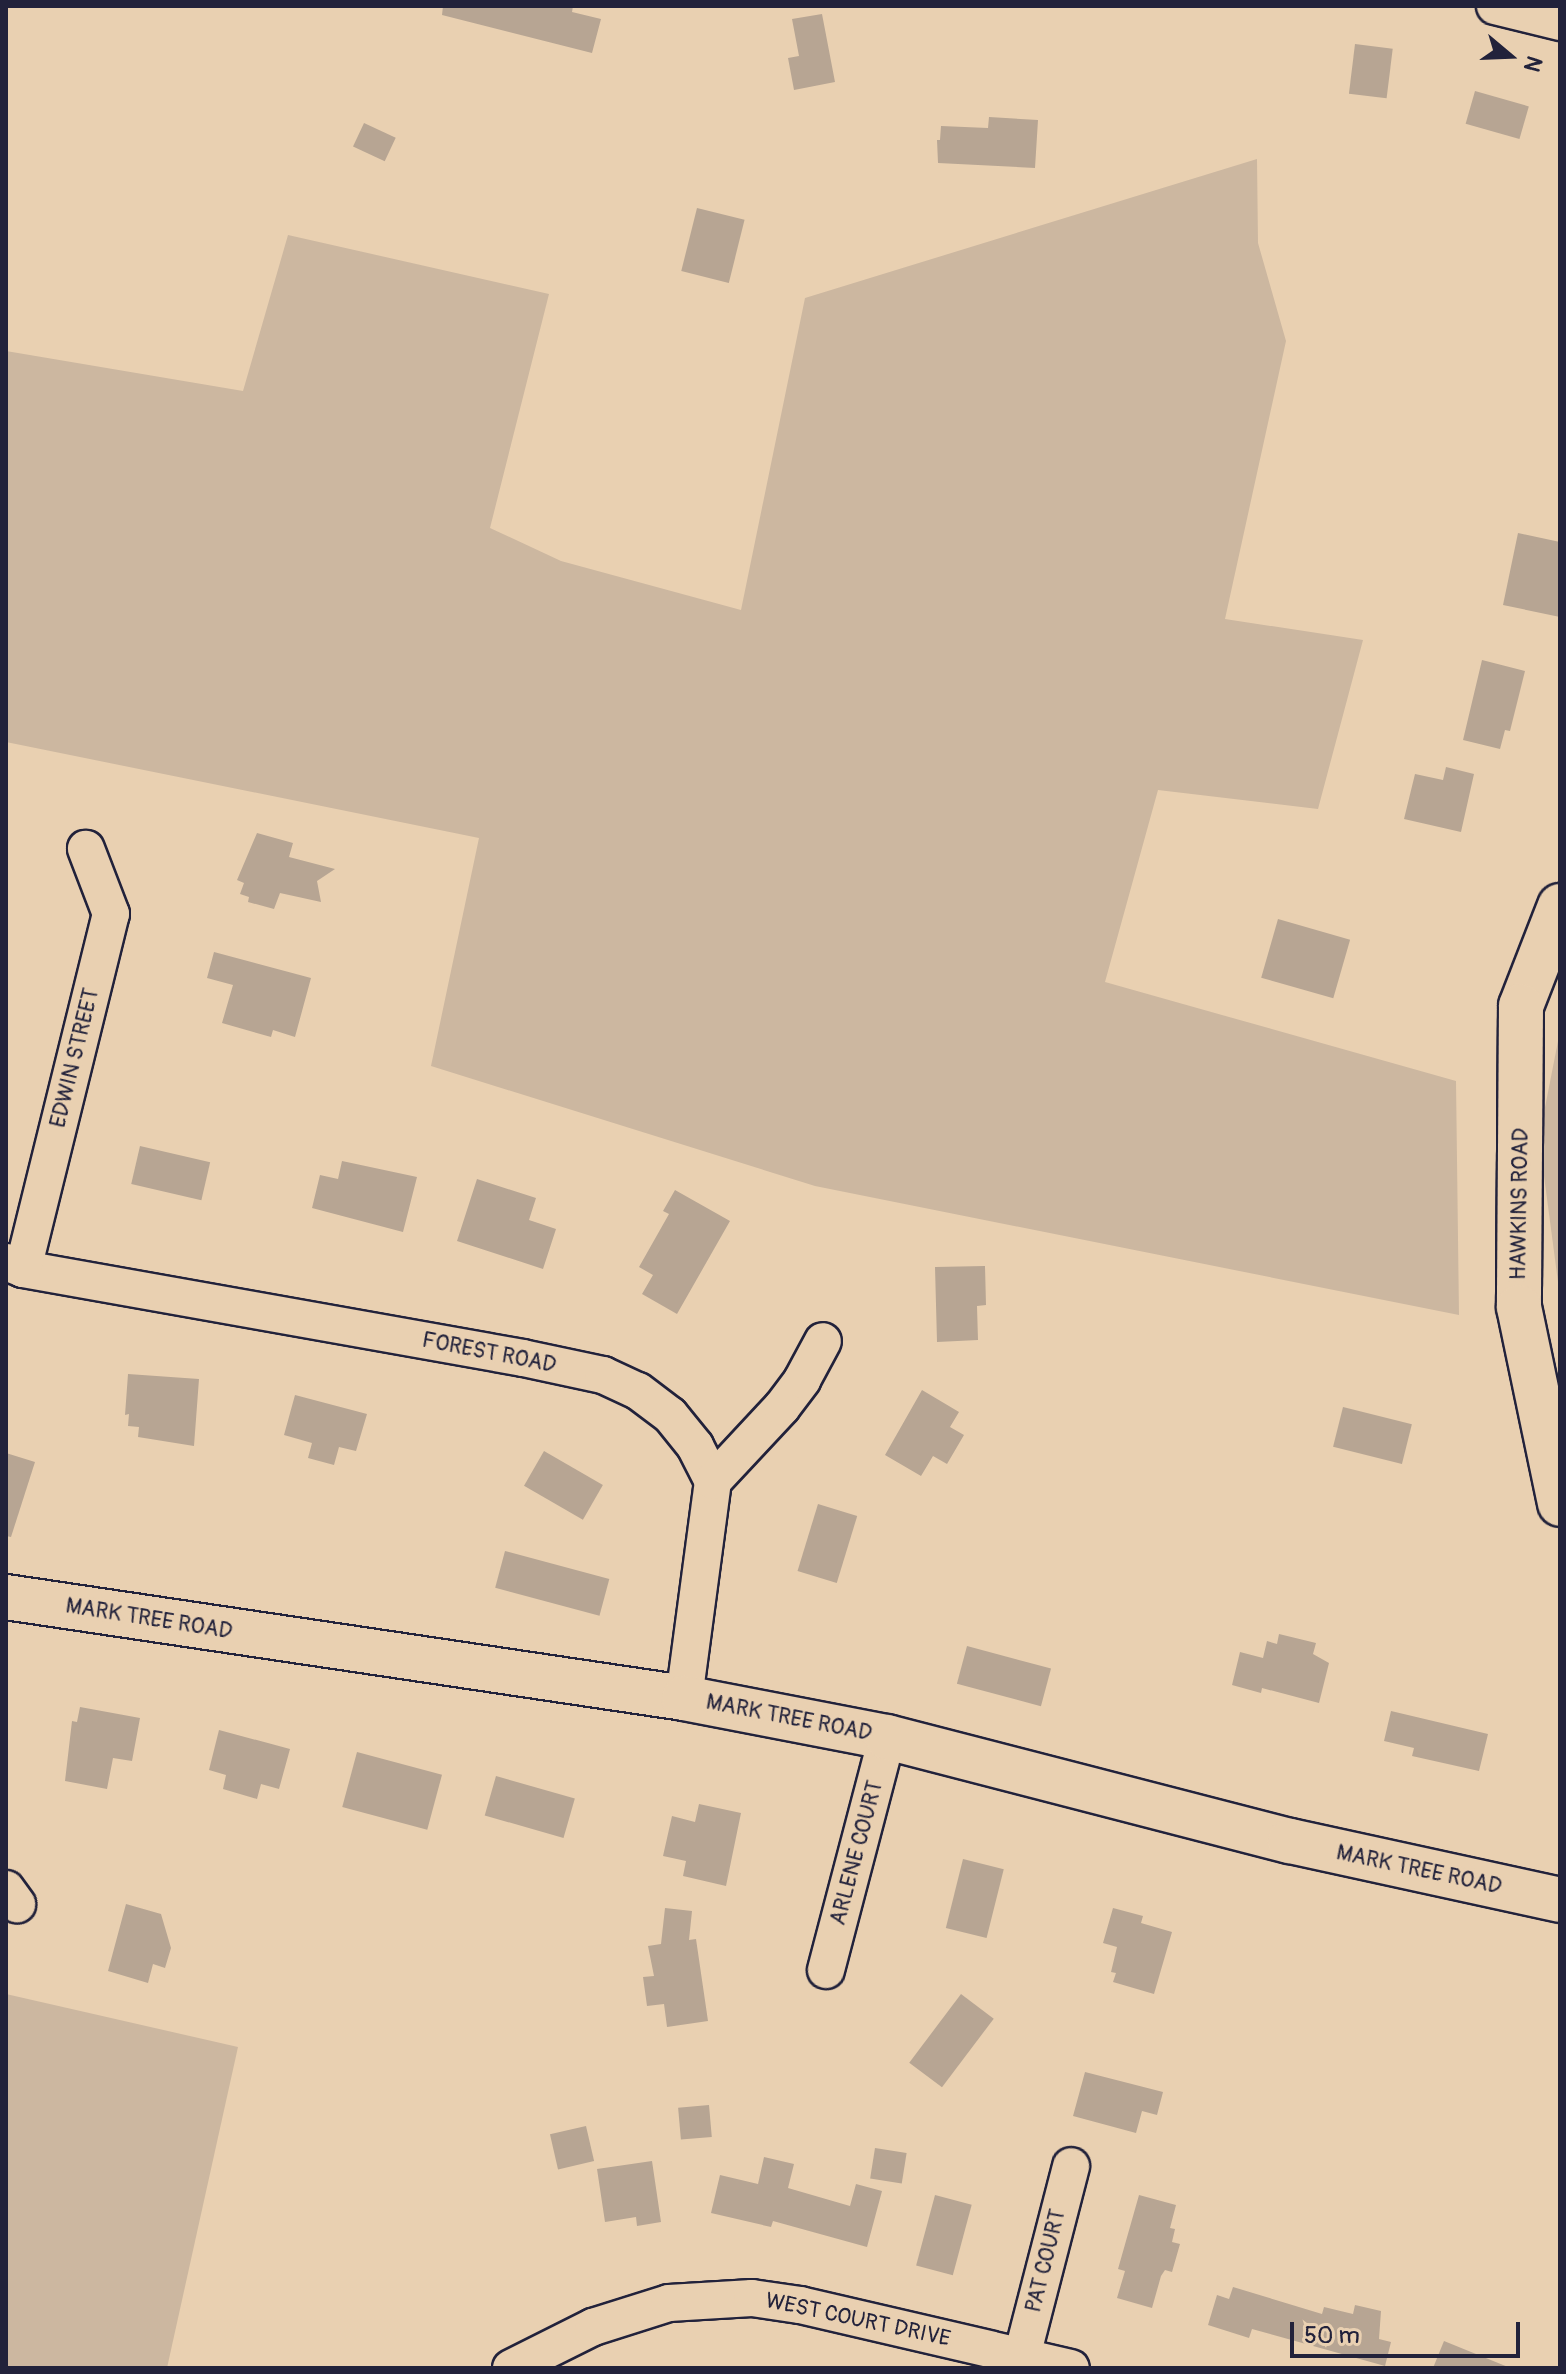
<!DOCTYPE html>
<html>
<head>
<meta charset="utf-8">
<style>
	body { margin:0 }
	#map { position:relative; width:1566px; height:2374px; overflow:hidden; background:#e9d0b1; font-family:Pangolin,sans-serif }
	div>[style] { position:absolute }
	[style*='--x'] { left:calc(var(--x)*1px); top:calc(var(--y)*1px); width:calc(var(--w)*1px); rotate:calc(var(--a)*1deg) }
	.green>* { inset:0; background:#ccb7a0 }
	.building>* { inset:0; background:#b7a593; transform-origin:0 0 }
	.roads { filter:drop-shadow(2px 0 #22223b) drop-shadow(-2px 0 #22223b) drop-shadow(0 2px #22223b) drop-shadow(0 -2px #22223b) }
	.street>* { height:36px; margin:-18px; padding:0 18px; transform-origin:18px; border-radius:18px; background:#e9d0b1 }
	.secondary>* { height:44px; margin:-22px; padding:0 22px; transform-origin:22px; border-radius:22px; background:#e9d0b1 }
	span { translate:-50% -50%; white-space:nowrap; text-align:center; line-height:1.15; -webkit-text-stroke:6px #e9d0b1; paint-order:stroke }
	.street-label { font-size:22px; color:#22223b }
	.frame { position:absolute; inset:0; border:8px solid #22223b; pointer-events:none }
	.north { position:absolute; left:1470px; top:16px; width:80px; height:80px; -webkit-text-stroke:6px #e9d0b1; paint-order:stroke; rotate:109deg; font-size:22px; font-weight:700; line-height:32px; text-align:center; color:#22223b }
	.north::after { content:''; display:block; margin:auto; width:28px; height:36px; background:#22223b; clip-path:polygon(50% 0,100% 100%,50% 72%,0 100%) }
	.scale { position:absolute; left:1290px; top:2322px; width:230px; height:36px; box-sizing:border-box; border:4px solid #22223b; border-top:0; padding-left:10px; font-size:24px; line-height:28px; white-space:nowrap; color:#22223b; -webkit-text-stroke:6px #e9d0b1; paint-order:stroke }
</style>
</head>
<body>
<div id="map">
	<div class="green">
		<div style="clip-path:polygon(1257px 159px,1258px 243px,1286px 341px,1225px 619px,1363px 640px,1318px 809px,1158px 790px,1105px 982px,1456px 1081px,1459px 1315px,815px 1186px,431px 1066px,479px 838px,6px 742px,6px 351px,243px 391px,288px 235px,549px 294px,490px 528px,561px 561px,741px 610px,805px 298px)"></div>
		<div style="clip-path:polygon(1560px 1031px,1560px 1297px,1539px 1138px)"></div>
		<div style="clip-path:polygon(6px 1994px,238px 2047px,167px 2368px,6px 2368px)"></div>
	</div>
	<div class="building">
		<div style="clip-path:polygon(443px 6px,573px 6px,572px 12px,601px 19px,592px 53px,442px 15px)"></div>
		<div style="clip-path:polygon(822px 14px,835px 82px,794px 90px,788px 58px,799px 56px,792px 19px)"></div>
		<div style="left:1355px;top:44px;width:38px;height:50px;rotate:7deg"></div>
		<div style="left:1475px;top:91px;width:56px;height:34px;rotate:16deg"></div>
		<div style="clip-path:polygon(989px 117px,1038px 120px,1035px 168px,938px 163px,937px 140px,940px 140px,941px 126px,988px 128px)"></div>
		<div style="left:364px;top:123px;width:35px;height:26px;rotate:25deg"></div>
		<div style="left:697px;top:208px;width:49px;height:65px;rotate:14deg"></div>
		<div style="clip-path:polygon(1518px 533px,1560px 542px,1560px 617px,1503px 605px)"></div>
		<div style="clip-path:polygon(1482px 660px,1525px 671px,1510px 731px,1505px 730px,1500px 749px,1463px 740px)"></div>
		<div style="clip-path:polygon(1446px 767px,1474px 774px,1461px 832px,1404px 819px,1415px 774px,1443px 780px)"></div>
		<div style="clip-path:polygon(257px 833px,293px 843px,289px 857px,335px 869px,317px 881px,321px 902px,280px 893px,274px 909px,248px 902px,249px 897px,240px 894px,244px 883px,237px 880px)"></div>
		<div style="left:1278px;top:919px;width:75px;height:61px;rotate:16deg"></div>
		<div style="clip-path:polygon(214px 952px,311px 978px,295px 1037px,273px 1030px,271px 1037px,222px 1023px,233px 985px,207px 978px)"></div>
		<div style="left:140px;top:1146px;width:72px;height:39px;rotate:13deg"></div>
		<div style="clip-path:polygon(342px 1161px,417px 1177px,403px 1232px,312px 1208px,320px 1175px,338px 1179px)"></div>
		<div style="clip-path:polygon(477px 1179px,536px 1198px,529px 1220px,556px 1229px,543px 1269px,457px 1241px)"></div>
		<div style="clip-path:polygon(675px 1190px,730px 1221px,677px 1314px,642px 1294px,653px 1275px,639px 1267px,669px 1214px,663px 1211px)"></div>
		<div style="clip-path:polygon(985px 1266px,986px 1305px,977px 1306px,978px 1340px,937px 1342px,935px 1267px)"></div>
		<div style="clip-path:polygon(128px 1374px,199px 1379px,194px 1446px,138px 1437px,139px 1427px,128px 1426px,129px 1414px,125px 1415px)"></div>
		<div style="clip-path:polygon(922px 1390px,959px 1412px,950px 1427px,964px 1435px,947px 1464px,933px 1456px,921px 1476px,885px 1455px)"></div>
		<div style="clip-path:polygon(295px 1395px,367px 1414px,356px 1451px,339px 1447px,334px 1465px,308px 1458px,312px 1443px,284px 1435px)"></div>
		<div style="left:1343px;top:1407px;width:71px;height:41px;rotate:14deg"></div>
		<div style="left:544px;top:1451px;width:68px;height:40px;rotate:30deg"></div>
		<div style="clip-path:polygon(6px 1453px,35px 1462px,11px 1537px,6px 1536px)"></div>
		<div style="left:818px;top:1504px;width:41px;height:70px;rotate:17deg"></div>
		<div style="left:505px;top:1551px;width:108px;height:38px;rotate:15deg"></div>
		<div style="clip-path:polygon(1279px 1634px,1316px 1643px,1313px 1654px,1329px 1663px,1319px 1703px,1262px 1688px,1261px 1693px,1232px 1685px,1240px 1652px,1263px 1658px,1267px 1641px,1277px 1644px)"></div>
		<div style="left:967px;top:1646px;width:87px;height:39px;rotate:15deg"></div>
		<div style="clip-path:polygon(80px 1707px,140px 1718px,132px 1761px,113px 1758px,107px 1789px,65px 1781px,72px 1721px,77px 1722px)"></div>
		<div style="clip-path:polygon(1391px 1711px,1488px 1734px,1479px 1771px,1412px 1756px,1414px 1748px,1384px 1741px)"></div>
		<div style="clip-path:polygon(219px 1730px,290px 1749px,279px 1789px,261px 1784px,257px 1799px,223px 1789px,226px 1775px,209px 1770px)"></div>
		<div style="left:357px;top:1752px;width:88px;height:57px;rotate:15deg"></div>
		<div style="left:496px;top:1776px;width:82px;height:41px;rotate:16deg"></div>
		<div style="clip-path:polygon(699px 1804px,741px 1813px,726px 1886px,683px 1876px,686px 1861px,663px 1856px,672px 1816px,695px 1822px)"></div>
		<div style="left:963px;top:1859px;width:42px;height:71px;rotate:14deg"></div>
		<div style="clip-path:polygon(126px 1904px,161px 1914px,171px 1948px,165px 1968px,153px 1964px,148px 1983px,108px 1971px)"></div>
		<div style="clip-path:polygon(665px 1908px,692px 1911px,689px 1940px,696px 1939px,708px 2021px,667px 2027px,664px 2004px,647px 2006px,643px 1977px,654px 1976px,648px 1946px,661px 1944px)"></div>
		<div style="clip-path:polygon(1113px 1908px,1143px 1916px,1141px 1923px,1172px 1932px,1154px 1994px,1113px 1982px,1116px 1973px,1111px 1972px,1117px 1947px,1103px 1943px)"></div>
		<div style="left:961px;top:1994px;width:41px;height:86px;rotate:37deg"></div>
		<div style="clip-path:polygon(1085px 2072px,1163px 2092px,1157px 2115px,1142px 2111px,1136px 2133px,1073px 2116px)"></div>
		<div style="left:709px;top:2105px;width:32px;height:31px;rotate:85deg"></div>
		<div style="left:586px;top:2126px;width:36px;height:37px;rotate:77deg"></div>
		<div style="left:875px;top:2148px;width:32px;height:31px;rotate:9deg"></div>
		<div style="clip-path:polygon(764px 2157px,794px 2164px,788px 2188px,850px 2206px,856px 2184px,882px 2191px,867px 2247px,773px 2221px,771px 2227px,711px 2213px,720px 2175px,758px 2184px)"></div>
		<div style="clip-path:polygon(652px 2161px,661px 2222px,637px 2226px,636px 2217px,605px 2222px,597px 2169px)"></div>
		<div style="left:935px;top:2195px;width:38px;height:73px;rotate:15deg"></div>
		<div style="clip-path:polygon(1139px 2195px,1176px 2205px,1170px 2228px,1175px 2229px,1172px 2242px,1180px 2244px,1172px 2272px,1165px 2270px,1161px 2276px,1152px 2308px,1117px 2298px,1125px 2271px,1118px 2269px)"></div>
		<div style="clip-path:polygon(1233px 2287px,1322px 2314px,1324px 2307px,1353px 2314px,1355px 2305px,1381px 2311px,1379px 2339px,1391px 2342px,1385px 2366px,1252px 2329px,1249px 2338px,1208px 2325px,1217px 2295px,1229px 2299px)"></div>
		<div style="clip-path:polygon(1444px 2341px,1508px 2367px,1508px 2368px,1433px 2368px)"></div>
	</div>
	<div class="roads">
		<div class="street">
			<div style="--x:1495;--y:6;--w:67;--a:13.8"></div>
			<div style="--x:6;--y:1262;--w:18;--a:22"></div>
			<div style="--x:23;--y:1269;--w:508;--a:10.09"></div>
			<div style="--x:523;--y:1358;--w:82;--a:12"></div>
			<div style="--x:603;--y:1375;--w:38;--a:25"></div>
			<div style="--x:638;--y:1391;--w:40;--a:37"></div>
			<div style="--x:670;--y:1415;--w:40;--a:51"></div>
			<div style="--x:695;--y:1446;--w:39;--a:63"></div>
			<div style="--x:713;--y:1481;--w:219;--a:97.6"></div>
			<div style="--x:23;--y:1269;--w:366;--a:-76.1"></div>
			<div style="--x:111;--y:914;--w:70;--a:-111"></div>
			<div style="--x:713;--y:1481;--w:101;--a:-47"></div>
			<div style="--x:782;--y:1407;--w:34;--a:-53"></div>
			<div style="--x:802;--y:1380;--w:44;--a:-61.7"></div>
			<div style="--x:6;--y:1889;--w:19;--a:54"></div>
			<div style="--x:826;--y:1970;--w:241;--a:-75.3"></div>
			<div style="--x:1022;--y:2356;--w:196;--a:-75.5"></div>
			<div style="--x:511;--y:2368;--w:92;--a:-26.6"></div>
			<div style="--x:593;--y:2327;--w:80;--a:-17.5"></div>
			<div style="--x:669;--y:2303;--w:83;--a:-3.4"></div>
			<div style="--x:752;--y:2298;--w:49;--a:8.3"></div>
			<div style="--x:800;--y:2305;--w:278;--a:13.1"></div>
		</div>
		<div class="secondary">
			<div style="--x:1560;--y:906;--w:107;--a:111.3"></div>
			<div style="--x:1521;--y:1006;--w:301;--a:90.4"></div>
			<div style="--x:1519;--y:1307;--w:201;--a:78.2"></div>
			<div style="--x:6;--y:1597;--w:685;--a:8.47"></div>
			<div style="--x:684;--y:1698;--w:207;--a:10.9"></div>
			<div style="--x:887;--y:1737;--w:416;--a:14.5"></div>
			<div style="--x:1290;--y:1841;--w:276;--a:12.3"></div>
		</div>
	</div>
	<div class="street-label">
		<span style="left:75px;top:1058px;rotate:-76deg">EDWIN STREET</span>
		<span style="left:1520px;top:1204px;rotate:-89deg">HAWKINS ROAD</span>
		<span style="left:489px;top:1353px;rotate:11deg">FOREST ROAD</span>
		<span style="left:149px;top:1619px;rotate:9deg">MARK TREE ROAD</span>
		<span style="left:789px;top:1718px;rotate:11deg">MARK TREE ROAD</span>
		<span style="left:857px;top:1853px;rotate:-75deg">ARLENE COURT</span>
		<span style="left:1419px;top:1870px;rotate:12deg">MARK TREE ROAD</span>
		<span style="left:1046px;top:2261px;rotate:-76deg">PAT COURT</span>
		<span style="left:858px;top:2320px;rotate:12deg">WEST COURT DRIVE</span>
	</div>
	<div class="frame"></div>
	<div class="north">N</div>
	<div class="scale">50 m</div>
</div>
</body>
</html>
